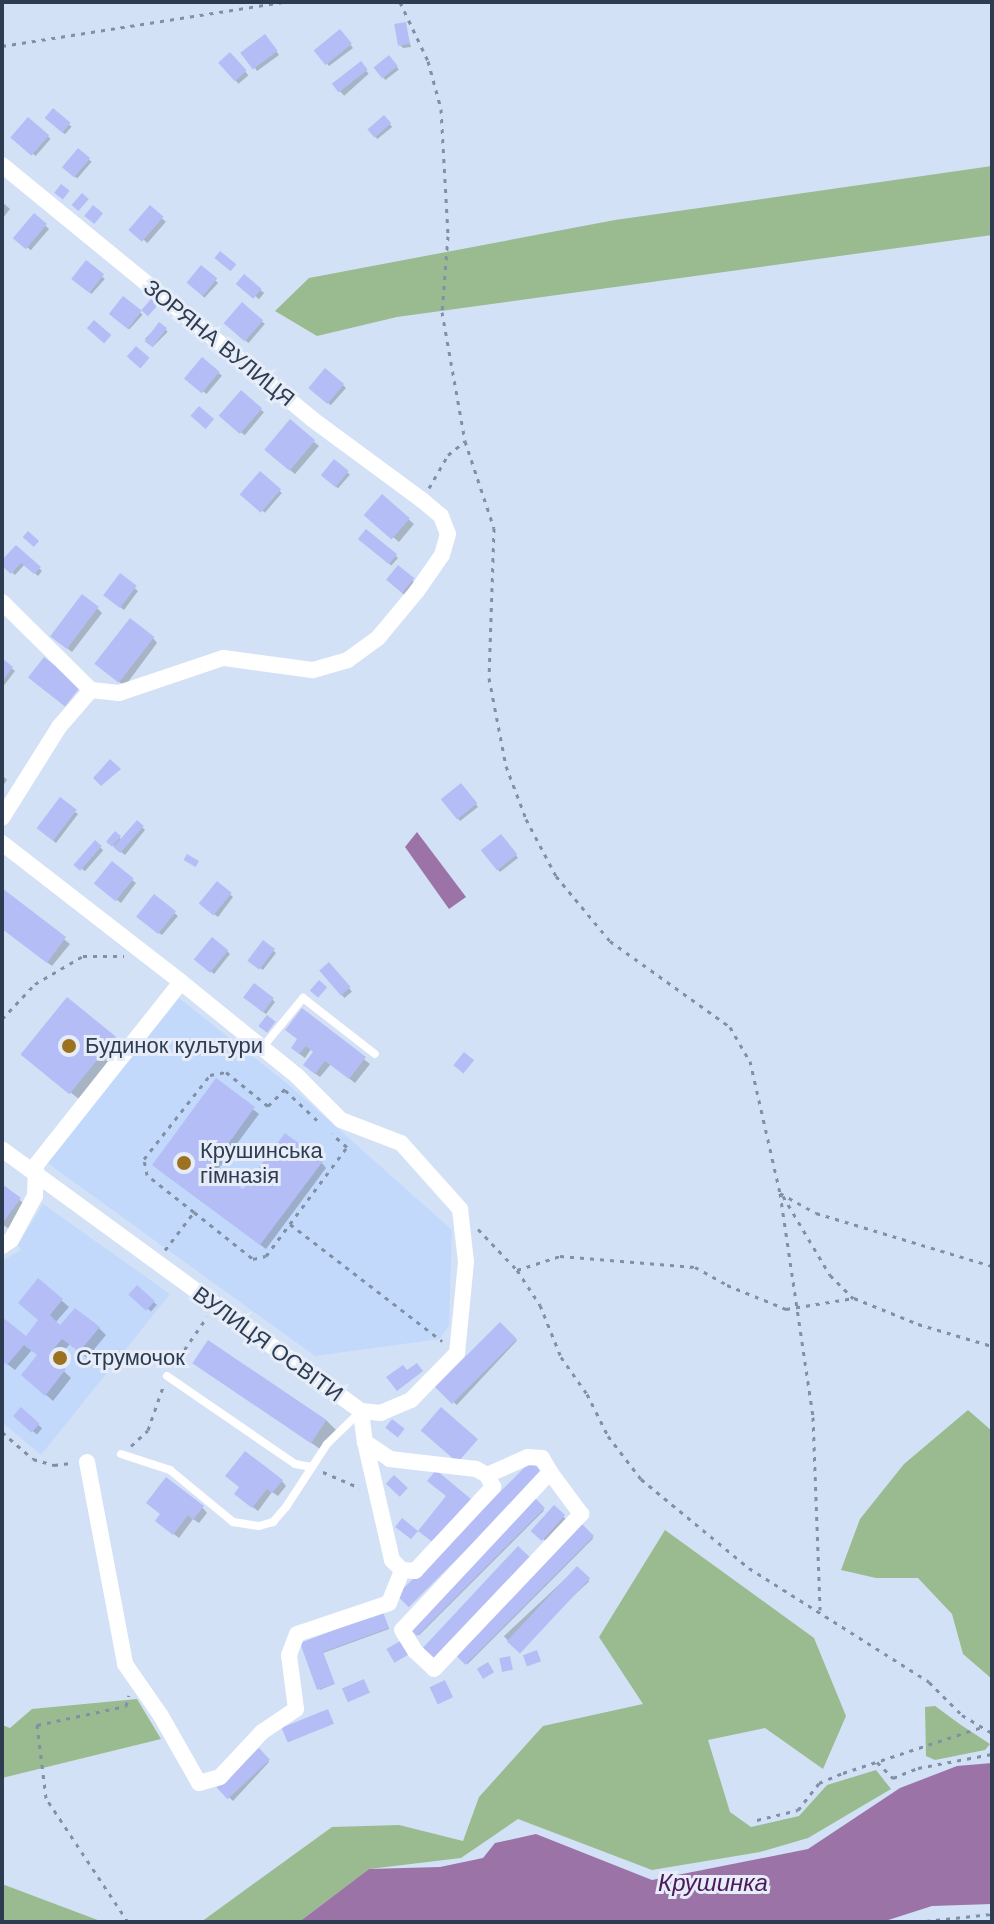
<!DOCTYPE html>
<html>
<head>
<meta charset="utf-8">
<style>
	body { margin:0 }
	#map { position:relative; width:994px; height:1924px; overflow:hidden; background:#d3e1f6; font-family:Helvetica,sans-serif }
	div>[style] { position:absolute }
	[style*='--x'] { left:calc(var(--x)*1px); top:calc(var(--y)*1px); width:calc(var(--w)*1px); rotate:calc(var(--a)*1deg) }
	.built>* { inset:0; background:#c2d9fc }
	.green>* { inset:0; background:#99bb8f }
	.water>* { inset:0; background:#9b73a6 }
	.shadow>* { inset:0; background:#0003; transform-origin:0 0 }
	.building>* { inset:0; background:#b5bdf6; transform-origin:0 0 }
	.path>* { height:3px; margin-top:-1.5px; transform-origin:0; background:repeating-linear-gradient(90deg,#8290a5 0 4px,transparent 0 10px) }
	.service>* { height:8px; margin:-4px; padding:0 4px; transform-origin:4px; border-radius:4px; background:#fff }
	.minor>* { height:16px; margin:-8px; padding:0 8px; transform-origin:8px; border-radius:8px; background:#fff }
	.dots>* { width:22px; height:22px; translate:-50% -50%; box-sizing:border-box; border:4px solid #e6edf8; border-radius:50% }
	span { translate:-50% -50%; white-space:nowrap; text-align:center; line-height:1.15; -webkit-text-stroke:6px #e6edf8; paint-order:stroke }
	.street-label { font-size:22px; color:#2e3c51 }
	.poi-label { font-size:22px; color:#2e3c51 }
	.left { translate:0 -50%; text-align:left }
	.water-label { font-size:24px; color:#4c195a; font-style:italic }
	.frame { position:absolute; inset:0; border:4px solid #2e3c51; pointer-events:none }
</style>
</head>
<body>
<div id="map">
	<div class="built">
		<div style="clip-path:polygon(179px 998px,289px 1085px,452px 1230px,449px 1325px,440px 1339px,315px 1356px,46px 1162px)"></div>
		<div style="clip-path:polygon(43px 1204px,170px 1294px,41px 1455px,2px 1422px,2px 1261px,21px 1250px,18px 1245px)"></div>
	</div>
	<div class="green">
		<div style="clip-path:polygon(992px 166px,992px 235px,397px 317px,317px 336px,275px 311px,309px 278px,615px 220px)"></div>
		<div style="clip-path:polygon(968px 1410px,992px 1431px,992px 1679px,963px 1654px,952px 1614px,918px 1578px,876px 1578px,841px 1570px,860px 1519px,904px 1464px)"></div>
		<div style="clip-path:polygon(665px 1530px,814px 1638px,846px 1716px,823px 1769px,765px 1728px,708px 1740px,730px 1812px,751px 1827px,799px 1816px,827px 1785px,876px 1770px,891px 1789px,808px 1838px,760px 1852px,652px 1870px,518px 1819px,461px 1858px,369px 1869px,299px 1922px,201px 1922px,332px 1827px,399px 1825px,463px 1841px,479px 1797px,543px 1726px,643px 1704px,599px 1637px)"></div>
		<div style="clip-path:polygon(137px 1699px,161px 1739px,2px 1778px,2px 1725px,10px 1728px,32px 1709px)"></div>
		<div style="clip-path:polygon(935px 1706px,961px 1725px,990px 1744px,985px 1750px,935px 1760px,926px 1756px,925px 1707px)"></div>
		<div style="clip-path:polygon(2px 1884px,103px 1922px,2px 1922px)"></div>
	</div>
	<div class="water">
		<div style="clip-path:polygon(417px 832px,466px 897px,449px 909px,405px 847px)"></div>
		<div style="clip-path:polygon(992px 1763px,992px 1904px,932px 1906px,882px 1922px,299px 1922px,369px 1869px,440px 1867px,483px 1858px,495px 1843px,536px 1834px,652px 1880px,808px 1849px,900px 1788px,957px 1766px)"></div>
	</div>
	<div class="shadow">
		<div style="clip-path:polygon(405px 25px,411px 47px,403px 48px,400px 45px)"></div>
		<div style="clip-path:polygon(342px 34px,353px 48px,329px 66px,316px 49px)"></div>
		<div style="clip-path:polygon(268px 40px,279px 55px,257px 71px,255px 68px)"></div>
		<div style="left:230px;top:54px;width:28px;height:13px;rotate:49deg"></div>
		<div style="left:389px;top:57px;width:16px;height:17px;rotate:52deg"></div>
		<div style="left:360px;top:64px;width:13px;height:33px;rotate:48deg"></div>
		<div style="left:53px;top:110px;width:25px;height:10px;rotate:42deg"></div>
		<div style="left:384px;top:117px;width:13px;height:19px;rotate:51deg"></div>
		<div style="left:28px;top:119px;width:30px;height:23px;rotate:41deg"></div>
		<div style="left:78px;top:150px;width:18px;height:22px;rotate:41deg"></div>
		<div style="clip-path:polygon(2px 202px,10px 209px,2px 219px)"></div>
		<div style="left:150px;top:208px;width:21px;height:28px;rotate:41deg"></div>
		<div style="left:34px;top:216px;width:20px;height:28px;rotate:41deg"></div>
		<div style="left:87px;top:263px;width:24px;height:20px;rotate:42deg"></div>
		<div style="left:202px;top:268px;width:22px;height:20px;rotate:43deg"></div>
		<div style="left:245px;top:277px;width:25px;height:8px;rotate:40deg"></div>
		<div style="left:124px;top:298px;width:25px;height:20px;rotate:42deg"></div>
		<div style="left:243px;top:305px;width:29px;height:25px;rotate:41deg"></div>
		<div style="left:160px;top:324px;width:11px;height:21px;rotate:45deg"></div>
		<div style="left:202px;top:359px;width:26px;height:24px;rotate:40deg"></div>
		<div style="left:326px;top:370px;width:27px;height:23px;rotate:42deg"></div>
		<div style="left:241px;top:393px;width:30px;height:30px;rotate:40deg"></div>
		<div style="clip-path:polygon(290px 422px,319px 446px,295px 474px,271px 455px)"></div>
		<div style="left:334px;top:461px;width:21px;height:18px;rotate:41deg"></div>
		<div style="left:260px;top:474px;width:29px;height:26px;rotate:41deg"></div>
		<div style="clip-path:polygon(382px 497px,414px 524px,399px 542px,372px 519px)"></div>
		<div style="left:367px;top:531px;width:41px;height:10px;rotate:41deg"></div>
		<div style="clip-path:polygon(16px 547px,42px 571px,38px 576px,25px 564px,15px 575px,2px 563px)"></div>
		<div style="left:398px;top:568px;width:23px;height:16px;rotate:41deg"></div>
		<div style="clip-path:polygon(120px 576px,138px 591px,124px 610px,108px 598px)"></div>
		<div style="clip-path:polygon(97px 608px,102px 613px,72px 652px,57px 640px)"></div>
		<div style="clip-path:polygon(153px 638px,157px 643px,125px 686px,102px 669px)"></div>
		<div style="clip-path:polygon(2px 661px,15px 671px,2px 688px)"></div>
		<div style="clip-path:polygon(2px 775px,7px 780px,2px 787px)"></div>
		<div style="clip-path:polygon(464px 788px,478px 807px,460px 821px,442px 800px)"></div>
		<div style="clip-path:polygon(75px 812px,78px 814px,56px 843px,41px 831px)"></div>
		<div style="clip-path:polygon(138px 823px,145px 830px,125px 855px,109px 842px,115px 834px,123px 841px)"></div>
		<div style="clip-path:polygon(504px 839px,518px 858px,500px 872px,482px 851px)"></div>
		<div style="left:95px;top:843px;width:11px;height:28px;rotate:41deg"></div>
		<div style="clip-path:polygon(112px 864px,136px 883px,121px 903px,100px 887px)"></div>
		<div style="clip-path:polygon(217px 884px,233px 897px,218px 917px,205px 907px)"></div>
		<div style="clip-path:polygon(2px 891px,70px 944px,52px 966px,2px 928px)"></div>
		<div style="clip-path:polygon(154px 897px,178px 916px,162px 935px,142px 920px)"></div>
		<div style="clip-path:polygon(263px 942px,276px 953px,263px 970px,252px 962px)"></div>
		<div style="clip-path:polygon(227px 951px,230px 954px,214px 974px,200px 962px)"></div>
		<div style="left:329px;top:965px;width:35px;height:10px;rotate:49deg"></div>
		<div style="clip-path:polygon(67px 1000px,122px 1044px,79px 1099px,31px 1062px)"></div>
		<div style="clip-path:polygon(248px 1000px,273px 1000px,275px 1002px,266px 1014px)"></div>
		<div style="clip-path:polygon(303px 1011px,370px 1064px,355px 1083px,331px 1064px,320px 1077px,310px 1070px,315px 1052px,311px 1049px,305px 1058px,298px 1053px)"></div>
		<div style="clip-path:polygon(217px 1081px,259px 1114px,216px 1172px,243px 1192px,322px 1163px,326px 1168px,266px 1249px,159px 1170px)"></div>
		<div style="clip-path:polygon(2px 1186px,27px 1206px,9px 1229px,2px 1224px)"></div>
		<div style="clip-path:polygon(38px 1280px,69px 1307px,55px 1323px,61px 1328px,99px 1328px,106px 1335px,87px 1358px,70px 1344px,54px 1362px,71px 1378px,53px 1401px,24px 1375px,39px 1356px,32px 1350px,15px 1370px,2px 1360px,2px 1326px,26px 1339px,40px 1320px)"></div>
		<div style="left:137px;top:1288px;width:26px;height:9px;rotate:40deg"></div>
		<div style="left:500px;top:1325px;width:23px;height:88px;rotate:43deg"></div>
		<div style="clip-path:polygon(195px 1363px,326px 1420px,337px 1431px,323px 1451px)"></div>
		<div style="left:21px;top:1410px;width:28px;height:8px;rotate:41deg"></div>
		<div style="clip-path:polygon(282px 1481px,286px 1486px,278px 1496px,272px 1492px,258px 1511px,242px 1499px)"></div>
		<div style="left:535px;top:1501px;width:13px;height:177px;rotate:45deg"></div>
		<div style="clip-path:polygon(203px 1508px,207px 1513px,199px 1523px,193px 1519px,179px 1538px,163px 1526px)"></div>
		<div style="left:554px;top:1508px;width:16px;height:30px;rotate:43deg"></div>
		<div style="left:582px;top:1527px;width:16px;height:178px;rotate:45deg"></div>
		<div style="left:577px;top:1568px;width:18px;height:100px;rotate:47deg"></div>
		<div style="clip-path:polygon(384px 1616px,389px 1629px,323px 1653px,334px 1684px,320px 1690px,303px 1645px)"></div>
		<div style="clip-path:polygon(259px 1751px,269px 1762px,233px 1801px,220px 1789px)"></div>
	</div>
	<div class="building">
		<div style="left:406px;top:22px;width:22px;height:12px;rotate:80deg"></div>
		<div style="left:340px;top:29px;width:19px;height:34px;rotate:51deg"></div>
		<div style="left:265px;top:34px;width:21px;height:31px;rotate:53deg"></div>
		<div style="left:230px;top:52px;width:25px;height:16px;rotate:48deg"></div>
		<div style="left:389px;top:55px;width:14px;height:20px;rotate:51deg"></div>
		<div style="left:361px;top:61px;width:11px;height:37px;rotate:52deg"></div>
		<div style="left:53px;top:108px;width:23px;height:13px;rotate:40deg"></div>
		<div style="left:384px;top:115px;width:11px;height:22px;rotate:49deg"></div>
		<div style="left:28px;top:117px;width:28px;height:27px;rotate:41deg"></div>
		<div style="left:78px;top:148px;width:16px;height:25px;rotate:40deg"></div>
		<div style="left:61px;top:184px;width:11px;height:11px;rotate:38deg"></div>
		<div style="left:82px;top:193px;width:9px;height:16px;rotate:41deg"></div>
		<div style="left:93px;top:205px;width:13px;height:14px;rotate:39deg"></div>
		<div style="left:150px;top:205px;width:18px;height:33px;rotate:41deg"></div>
		<div style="left:34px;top:213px;width:17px;height:33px;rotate:40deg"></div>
		<div style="left:220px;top:251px;width:21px;height:9px;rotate:39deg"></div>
		<div style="left:86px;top:260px;width:23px;height:24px;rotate:38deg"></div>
		<div style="left:201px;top:265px;width:21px;height:23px;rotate:39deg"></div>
		<div style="left:244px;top:274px;width:23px;height:13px;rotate:40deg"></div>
		<div style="left:123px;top:296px;width:24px;height:23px;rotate:38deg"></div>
		<div style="left:151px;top:299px;width:9px;height:15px;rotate:41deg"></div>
		<div style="left:242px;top:302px;width:28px;height:28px;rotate:41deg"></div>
		<div style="left:94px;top:320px;width:23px;height:11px;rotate:41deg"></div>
		<div style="left:159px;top:322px;width:10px;height:24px;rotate:37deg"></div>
		<div style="left:136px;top:346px;width:18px;height:14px;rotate:41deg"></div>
		<div style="left:202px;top:357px;width:23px;height:28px;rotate:40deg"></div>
		<div style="left:325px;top:368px;width:25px;height:26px;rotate:40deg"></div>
		<div style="left:241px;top:390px;width:28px;height:34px;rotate:41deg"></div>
		<div style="left:199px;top:406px;width:20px;height:13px;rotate:41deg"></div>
		<div style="left:290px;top:419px;width:33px;height:40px;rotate:40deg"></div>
		<div style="left:334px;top:459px;width:19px;height:21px;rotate:39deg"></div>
		<div style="left:260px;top:471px;width:28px;height:31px;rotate:41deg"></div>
		<div style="left:382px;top:494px;width:37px;height:28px;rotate:41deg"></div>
		<div style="left:366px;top:529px;width:40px;height:13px;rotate:39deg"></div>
		<div style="left:28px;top:531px;width:15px;height:8px;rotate:42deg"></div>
		<div style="clip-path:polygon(16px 545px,41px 567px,34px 574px,21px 563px,11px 574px,2px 566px,2px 560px)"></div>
		<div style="left:398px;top:565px;width:21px;height:19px;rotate:39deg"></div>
		<div style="left:120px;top:573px;width:21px;height:28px;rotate:37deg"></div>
		<div style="left:82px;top:594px;width:21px;height:53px;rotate:37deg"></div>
		<div style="left:130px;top:618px;width:31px;height:58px;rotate:38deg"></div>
		<div style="left:44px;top:657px;width:47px;height:26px;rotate:38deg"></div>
		<div style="clip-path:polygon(2px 658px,13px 667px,2px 682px)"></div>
		<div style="clip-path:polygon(110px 759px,121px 769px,101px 786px,93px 778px)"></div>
		<div style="left:461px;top:783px;width:26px;height:26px;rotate:51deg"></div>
		<div style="left:60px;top:797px;width:21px;height:39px;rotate:37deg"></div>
		<div style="left:137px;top:820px;width:9px;height:36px;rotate:41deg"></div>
		<div style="left:115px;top:831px;width:8px;height:14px;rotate:40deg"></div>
		<div style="left:501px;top:834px;width:26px;height:26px;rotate:51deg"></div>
		<div style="left:95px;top:840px;width:9px;height:33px;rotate:41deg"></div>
		<div style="left:187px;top:854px;width:14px;height:7px;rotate:30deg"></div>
		<div style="left:112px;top:861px;width:28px;height:29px;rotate:39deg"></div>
		<div style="left:217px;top:881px;width:19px;height:29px;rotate:39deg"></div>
		<div style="clip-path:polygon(2px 888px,66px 937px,47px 963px,2px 929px)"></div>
		<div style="left:154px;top:894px;width:28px;height:29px;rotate:38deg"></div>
		<div style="left:212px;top:937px;width:21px;height:29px;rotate:39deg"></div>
		<div style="left:263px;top:940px;width:15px;height:26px;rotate:37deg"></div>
		<div style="left:329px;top:962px;width:33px;height:13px;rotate:49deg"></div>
		<div style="left:319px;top:980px;width:11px;height:14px;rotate:41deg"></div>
		<div style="left:254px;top:983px;width:25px;height:18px;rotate:37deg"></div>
		<div style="left:67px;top:997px;width:63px;height:74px;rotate:39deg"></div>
		<div style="clip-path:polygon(302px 1008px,366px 1057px,349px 1079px,325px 1061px,315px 1074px,303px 1065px,313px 1052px,306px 1046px,299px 1054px,291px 1048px,297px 1039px,285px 1030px)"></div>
		<div style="left:267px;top:1015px;width:11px;height:14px;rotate:38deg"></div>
		<div style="left:464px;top:1052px;width:13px;height:17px;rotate:39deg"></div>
		<div style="clip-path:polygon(216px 1078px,255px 1107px,212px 1166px,243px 1189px,285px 1133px,323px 1161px,260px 1245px,152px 1165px)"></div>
		<div style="clip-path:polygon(2px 1184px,21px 1198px,2px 1224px)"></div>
		<div style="clip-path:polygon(38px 1278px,63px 1299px,50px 1315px,60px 1325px,75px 1308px,100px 1327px,79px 1352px,62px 1339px,49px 1354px,66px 1369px,45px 1396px,21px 1375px,37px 1355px,24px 1345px,7px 1365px,2px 1361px,2px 1323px,5px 1319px,26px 1336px,38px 1320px,18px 1303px)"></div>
		<div style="left:137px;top:1285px;width:24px;height:13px;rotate:42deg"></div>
		<div style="left:500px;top:1322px;width:24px;height:92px;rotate:45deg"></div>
		<div style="left:208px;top:1340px;width:143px;height:28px;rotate:34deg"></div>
		<div style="clip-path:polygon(417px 1363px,423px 1371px,397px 1391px,386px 1377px,403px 1365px,407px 1370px)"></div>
		<div style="left:21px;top:1407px;width:25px;height:12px;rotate:42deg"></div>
		<div style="left:441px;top:1407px;width:49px;height:31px;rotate:41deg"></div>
		<div style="left:392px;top:1419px;width:16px;height:11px;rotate:38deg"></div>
		<div style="clip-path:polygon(245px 1451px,283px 1480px,272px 1493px,267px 1489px,252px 1508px,234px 1494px,239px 1487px,225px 1476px)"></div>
		<div style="left:531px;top:1461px;width:17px;height:190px;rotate:45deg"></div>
		<div style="clip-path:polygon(436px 1470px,471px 1499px,435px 1544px,418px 1531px,411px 1539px,395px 1527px,402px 1518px,418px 1531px,446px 1496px,427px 1481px)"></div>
		<div style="left:394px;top:1475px;width:19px;height:12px;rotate:43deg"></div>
		<div style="clip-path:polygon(166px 1477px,204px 1506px,193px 1520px,188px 1515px,173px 1535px,155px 1521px,160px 1514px,146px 1503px)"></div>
		<div style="left:535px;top:1498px;width:14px;height:181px;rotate:45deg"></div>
		<div style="left:554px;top:1505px;width:15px;height:35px;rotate:42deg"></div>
		<div style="left:582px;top:1524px;width:17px;height:182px;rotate:45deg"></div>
		<div style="left:518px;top:1546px;width:18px;height:141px;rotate:43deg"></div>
		<div style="left:577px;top:1566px;width:18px;height:103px;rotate:43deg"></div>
		<div style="clip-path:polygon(383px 1612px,389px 1628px,323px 1652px,335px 1684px,317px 1690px,300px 1643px)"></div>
		<div style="left:402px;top:1640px;width:16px;height:18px;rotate:60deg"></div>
		<div style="left:537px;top:1650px;width:12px;height:15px;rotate:70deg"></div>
		<div style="left:510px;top:1656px;width:14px;height:11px;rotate:78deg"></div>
		<div style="left:488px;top:1662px;width:12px;height:13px;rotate:59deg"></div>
		<div style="left:364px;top:1679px;width:15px;height:24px;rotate:67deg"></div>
		<div style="left:445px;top:1680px;width:19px;height:17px;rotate:65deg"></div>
		<div style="left:328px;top:1709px;width:16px;height:50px;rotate:68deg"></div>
		<div style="left:259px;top:1748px;width:16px;height:58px;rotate:47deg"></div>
	</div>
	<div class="path">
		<div style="--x:400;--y:2;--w:65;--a:64.6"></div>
		<div style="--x:428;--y:61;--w:50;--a:74.8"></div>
		<div style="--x:441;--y:109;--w:127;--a:86.8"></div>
		<div style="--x:448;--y:236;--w:76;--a:94.5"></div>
		<div style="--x:442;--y:312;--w:131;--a:79.9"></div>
		<div style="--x:465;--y:441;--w:92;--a:71.6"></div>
		<div style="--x:494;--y:528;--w:150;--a:91.9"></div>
		<div style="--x:489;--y:678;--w:90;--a:79.1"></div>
		<div style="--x:506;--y:766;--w:57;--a:69.3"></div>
		<div style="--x:526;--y:819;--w:64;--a:62.2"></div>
		<div style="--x:556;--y:876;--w:85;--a:50.3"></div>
		<div style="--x:610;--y:941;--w:148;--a:35.6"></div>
		<div style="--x:730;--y:1027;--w:39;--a:60"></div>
		<div style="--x:750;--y:1061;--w:135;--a:77.2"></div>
		<div style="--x:780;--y:1193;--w:226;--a:81.6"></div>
		<div style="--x:813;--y:1417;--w:193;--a:87.9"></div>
		<div style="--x:2;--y:46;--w:283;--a:-8.9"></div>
		<div style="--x:429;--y:488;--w:38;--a:-60"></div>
		<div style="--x:448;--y:455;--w:22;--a:-39"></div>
		<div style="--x:2;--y:1019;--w:48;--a:-46.7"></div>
		<div style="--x:35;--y:984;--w:56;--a:-30.3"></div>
		<div style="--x:83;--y:956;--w:41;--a:0"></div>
		<div style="--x:285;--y:1090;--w:45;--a:43.2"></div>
		<div style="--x:780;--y:1193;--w:41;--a:29.1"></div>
		<div style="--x:816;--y:1213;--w:184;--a:16.8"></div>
		<div style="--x:783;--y:1196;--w:92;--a:59.3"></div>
		<div style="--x:830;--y:1275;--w:33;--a:45"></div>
		<div style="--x:194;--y:1212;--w:75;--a:38.5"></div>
		<div style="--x:253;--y:1259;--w:13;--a:-13"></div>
		<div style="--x:266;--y:1256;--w:136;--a:-53.4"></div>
		<div style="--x:347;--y:1147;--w:20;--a:-139"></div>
		<div style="--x:290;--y:1224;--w:192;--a:37.6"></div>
		<div style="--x:478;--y:1229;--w:57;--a:46.4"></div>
		<div style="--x:517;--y:1270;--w:42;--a:56.7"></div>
		<div style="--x:540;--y:1305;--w:56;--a:68"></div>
		<div style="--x:561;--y:1357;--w:45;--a:54.9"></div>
		<div style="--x:587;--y:1394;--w:47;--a:63.4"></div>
		<div style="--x:608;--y:1436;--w:54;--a:52.5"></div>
		<div style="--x:641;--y:1479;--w:140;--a:39.5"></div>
		<div style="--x:749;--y:1568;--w:213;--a:32.3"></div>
		<div style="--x:929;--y:1682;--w:47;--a:45"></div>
		<div style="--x:962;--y:1715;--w:35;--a:31"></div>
		<div style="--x:165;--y:1250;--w:48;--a:-52.7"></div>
		<div style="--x:194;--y:1212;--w:60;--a:-141.8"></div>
		<div style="--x:147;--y:1175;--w:16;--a:-101"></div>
		<div style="--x:144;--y:1159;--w:107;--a:-51.8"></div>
		<div style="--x:210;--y:1075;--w:16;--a:-11"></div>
		<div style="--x:226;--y:1072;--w:54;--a:39"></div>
		<div style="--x:268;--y:1106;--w:27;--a:-45"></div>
		<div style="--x:517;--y:1270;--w:45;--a:-18"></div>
		<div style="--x:560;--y:1256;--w:135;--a:4.7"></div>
		<div style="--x:695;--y:1267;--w:37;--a:29"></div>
		<div style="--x:727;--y:1285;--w:64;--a:22.1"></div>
		<div style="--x:786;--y:1309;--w:69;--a:-9.2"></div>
		<div style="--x:854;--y:1298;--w:69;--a:22.1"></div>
		<div style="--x:918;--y:1324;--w:77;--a:16.6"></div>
		<div style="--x:173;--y:1366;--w:60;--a:-55.2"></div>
		<div style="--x:2;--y:1432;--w:41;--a:41.1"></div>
		<div style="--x:33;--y:1459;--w:22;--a:16"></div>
		<div style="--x:54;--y:1465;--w:17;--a:-7"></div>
		<div style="--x:131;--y:1446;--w:23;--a:-43"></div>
		<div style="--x:148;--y:1430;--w:46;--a:-70.8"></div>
		<div style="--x:323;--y:1472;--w:40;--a:23.4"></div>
		<div style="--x:877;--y:1762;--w:23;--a:45"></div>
		<div style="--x:893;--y:1778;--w:27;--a:-22"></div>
		<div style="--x:918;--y:1768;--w:75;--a:-10.7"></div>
		<div style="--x:757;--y:1820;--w:42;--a:-13.7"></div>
		<div style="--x:798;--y:1810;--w:34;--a:-52"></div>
		<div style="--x:819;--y:1783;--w:26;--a:-23"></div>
		<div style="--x:843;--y:1773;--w:146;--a:-18.3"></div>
		<div style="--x:128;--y:1922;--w:149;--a:-123.5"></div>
		<div style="--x:46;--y:1798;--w:74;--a:-97"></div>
		<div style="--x:37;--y:1725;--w:91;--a:-12.1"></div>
		<div style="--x:126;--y:1706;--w:11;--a:-75"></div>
		<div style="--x:916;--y:1922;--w:76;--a:-6"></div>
	</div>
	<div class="service">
		<div style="--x:262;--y:1048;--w:65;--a:-50.6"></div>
		<div style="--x:303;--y:998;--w:91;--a:37.9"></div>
		<div style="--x:167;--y:1376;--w:155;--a:34.5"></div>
		<div style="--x:295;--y:1464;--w:17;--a:10"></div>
		<div style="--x:121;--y:1454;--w:52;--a:18.1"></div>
		<div style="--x:170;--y:1470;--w:82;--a:39.5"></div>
		<div style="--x:233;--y:1522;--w:26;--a:9"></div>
		<div style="--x:259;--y:1526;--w:15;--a:-16"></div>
		<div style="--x:273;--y:1522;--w:20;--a:-49"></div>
		<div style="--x:286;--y:1507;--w:75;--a:-56.9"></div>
		<div style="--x:327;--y:1444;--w:46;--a:-44.1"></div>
	</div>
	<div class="minor">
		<div style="--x:2;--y:165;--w:401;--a:39.3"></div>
		<div style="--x:312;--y:419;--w:137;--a:36.4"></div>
		<div style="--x:422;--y:500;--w:25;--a:40"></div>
		<div style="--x:441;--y:516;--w:19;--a:69"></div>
		<div style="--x:448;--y:534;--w:22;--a:106"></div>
		<div style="--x:442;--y:555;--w:44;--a:124.8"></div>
		<div style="--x:417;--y:591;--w:61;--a:129.7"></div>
		<div style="--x:378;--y:638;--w:37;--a:144"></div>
		<div style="--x:348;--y:660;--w:37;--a:164"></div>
		<div style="--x:312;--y:670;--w:90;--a:-172.3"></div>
		<div style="--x:223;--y:658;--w:110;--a:161.4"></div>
		<div style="--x:119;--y:693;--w:28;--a:-174"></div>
		<div style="--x:91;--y:690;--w:49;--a:130.9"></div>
		<div style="--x:59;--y:727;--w:107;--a:122.1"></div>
		<div style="--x:2;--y:602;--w:125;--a:44.7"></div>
		<div style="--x:2;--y:843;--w:227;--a:37.8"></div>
		<div style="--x:181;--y:982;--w:149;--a:39"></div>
		<div style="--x:297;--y:1076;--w:62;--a:45"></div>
		<div style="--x:341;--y:1120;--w:64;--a:21"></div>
		<div style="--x:401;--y:1143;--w:89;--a:48.2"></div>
		<div style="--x:460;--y:1209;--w:53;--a:83.5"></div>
		<div style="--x:466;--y:1262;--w:91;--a:95.6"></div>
		<div style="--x:457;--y:1353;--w:66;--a:134.4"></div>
		<div style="--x:411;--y:1400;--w:33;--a:157"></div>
		<div style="--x:381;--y:1413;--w:20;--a:-174"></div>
		<div style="--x:361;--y:1411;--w:444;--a:-143.9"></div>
		<div style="--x:2;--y:1246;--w:11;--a:-34"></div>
		<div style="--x:11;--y:1240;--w:50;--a:-61.4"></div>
		<div style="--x:35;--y:1196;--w:31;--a:-88"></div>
		<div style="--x:36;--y:1165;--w:233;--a:-51.6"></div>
		<div style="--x:361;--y:1411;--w:31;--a:83"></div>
		<div style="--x:365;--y:1442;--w:121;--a:77.1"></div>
		<div style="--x:392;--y:1560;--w:14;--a:45"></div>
		<div style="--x:402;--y:1570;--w:13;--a:4"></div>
		<div style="--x:415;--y:1571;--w:115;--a:-47.1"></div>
		<div style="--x:493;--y:1487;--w:13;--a:-117"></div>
		<div style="--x:487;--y:1475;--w:13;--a:-151"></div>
		<div style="--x:476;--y:1469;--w:87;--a:-173.4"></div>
		<div style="--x:390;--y:1459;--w:30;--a:-146"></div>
		<div style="--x:87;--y:1462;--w:206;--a:79.3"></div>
		<div style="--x:125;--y:1664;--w:63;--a:55.3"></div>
		<div style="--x:161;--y:1716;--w:77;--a:60.4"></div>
		<div style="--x:199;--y:1783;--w:22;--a:-16"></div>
		<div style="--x:220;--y:1777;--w:62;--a:-47"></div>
		<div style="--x:262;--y:1732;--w:41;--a:-34.1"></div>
		<div style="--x:296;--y:1709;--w:54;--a:-97.4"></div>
		<div style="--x:289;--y:1655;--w:22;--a:-69"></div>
		<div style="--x:297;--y:1634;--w:97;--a:-18.6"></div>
		<div style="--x:389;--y:1603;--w:35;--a:-68"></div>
		<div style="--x:487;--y:1475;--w:45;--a:-23.7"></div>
		<div style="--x:528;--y:1457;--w:14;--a:4"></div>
		<div style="--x:542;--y:1458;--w:16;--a:60"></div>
		<div style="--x:550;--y:1472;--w:216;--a:133.1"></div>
		<div style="--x:402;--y:1630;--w:25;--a:58"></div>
		<div style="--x:415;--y:1651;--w:26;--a:43"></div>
		<div style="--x:434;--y:1669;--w:214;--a:-46.5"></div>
		<div style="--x:581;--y:1514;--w:52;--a:-126.4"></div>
	</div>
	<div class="dots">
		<div style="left:69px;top:1046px;background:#9c7120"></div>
		<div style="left:184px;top:1163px;background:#9c7120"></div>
		<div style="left:60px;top:1358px;background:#9c7120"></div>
	</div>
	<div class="street-label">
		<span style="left:219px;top:343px;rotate:39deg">ЗОРЯНА ВУЛИЦЯ</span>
		<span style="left:268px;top:1344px;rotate:36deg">ВУЛИЦЯ ОСВІТИ</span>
	</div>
	<div class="poi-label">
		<span class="left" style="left:85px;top:1046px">Будинок культури</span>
		<span class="left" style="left:200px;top:1163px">Крушинська<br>гімназія</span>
		<span class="left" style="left:76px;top:1358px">Струмочок</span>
	</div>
	<div class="water-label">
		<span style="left:713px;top:1883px">Крушинка</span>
	</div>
	<div class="frame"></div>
</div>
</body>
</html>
